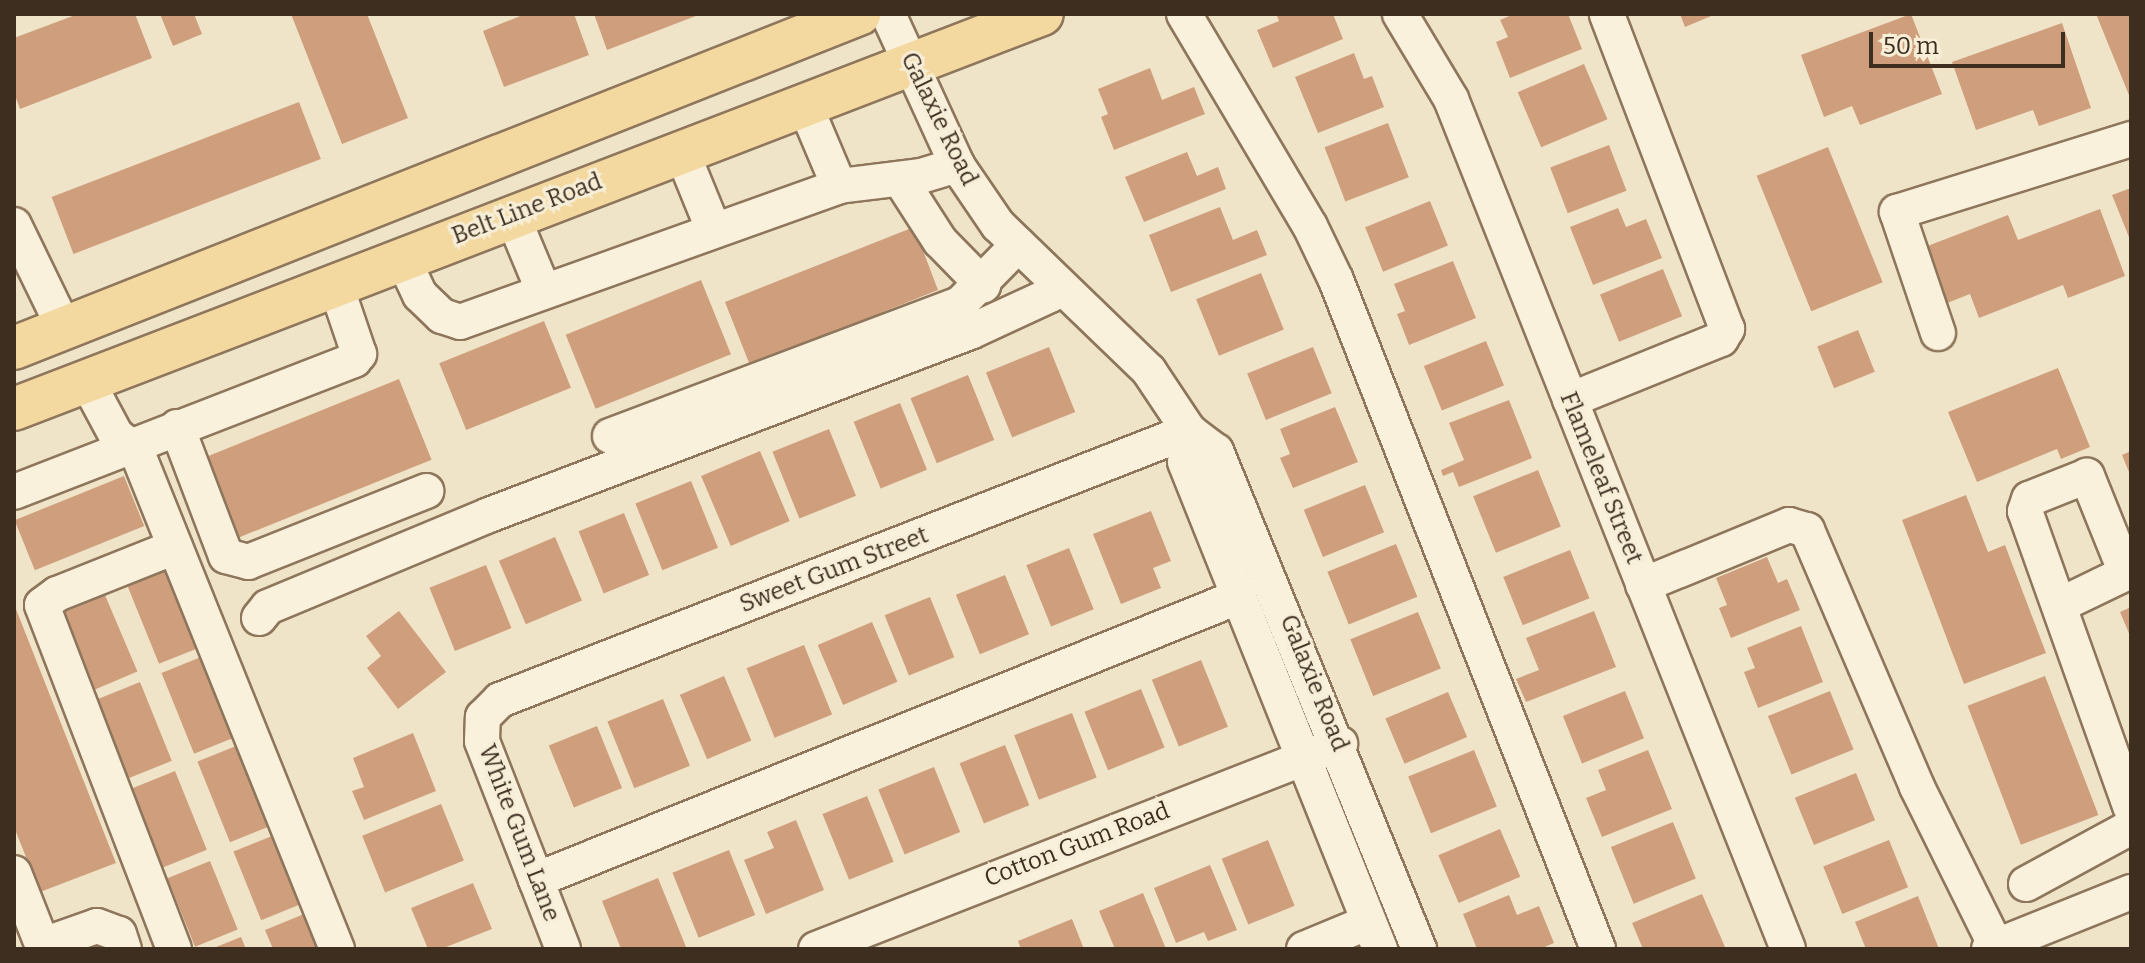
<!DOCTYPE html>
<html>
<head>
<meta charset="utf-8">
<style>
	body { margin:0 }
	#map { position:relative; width:2145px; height:963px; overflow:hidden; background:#f0e4c8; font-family:Bitter,serif }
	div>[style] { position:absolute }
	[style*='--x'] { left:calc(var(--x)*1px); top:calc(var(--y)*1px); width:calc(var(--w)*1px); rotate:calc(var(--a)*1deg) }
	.building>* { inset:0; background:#cf9f7d; transform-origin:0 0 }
	.roads { filter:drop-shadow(2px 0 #8d765c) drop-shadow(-2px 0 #8d765c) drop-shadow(0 2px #8d765c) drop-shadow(0 -2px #8d765c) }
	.minor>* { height:34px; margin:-17px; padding:0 17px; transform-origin:17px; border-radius:17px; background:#faf1dc }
	.major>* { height:42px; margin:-21px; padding:0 21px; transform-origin:21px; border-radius:21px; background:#f3d9a0 }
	span { translate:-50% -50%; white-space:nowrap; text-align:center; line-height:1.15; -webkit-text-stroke:6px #f7eed8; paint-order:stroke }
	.street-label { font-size:24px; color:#3d2e20 }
	.frame { position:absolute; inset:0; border:16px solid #3d2e20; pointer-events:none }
	.scale { position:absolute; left:1869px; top:32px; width:196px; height:36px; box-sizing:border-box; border:4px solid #3d2e20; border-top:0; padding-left:10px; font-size:24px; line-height:28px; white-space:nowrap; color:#3d2e20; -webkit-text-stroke:6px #f7eed8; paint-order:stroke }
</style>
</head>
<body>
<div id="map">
	<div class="building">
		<div style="clip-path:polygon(78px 14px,135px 14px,152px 58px,20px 109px,14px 93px,14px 38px)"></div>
		<div style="clip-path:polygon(160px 14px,194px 14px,202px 34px,173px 46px)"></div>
		<div style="clip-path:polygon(291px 14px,367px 14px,408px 118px,342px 144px)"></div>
		<div style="clip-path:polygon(525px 14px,574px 14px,589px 55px,504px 87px,483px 31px)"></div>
		<div style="clip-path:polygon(594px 14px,701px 14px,607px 50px)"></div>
		<div style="clip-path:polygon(1276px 14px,1333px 14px,1343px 39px,1273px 68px,1257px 30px,1279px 21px)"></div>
		<div style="clip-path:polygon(1514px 14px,1568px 14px,1582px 49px,1510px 78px,1496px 42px,1508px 37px,1500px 20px)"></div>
		<div style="clip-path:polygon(1680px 14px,1716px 14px,1685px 27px)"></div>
		<div style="clip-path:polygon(1911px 14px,1942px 94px,1860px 125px,1852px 106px,1824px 117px,1801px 55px)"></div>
		<div style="clip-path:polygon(2096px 14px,2131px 14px,2131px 100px)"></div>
		<div style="clip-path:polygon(2062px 23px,2091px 108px,2039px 126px,2033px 110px,1976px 130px,1952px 62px)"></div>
		<div style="clip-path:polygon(1354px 53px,1364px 79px,1372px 76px,1384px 107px,1318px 133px,1295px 77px)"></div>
		<div style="left:1584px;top:64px;width:60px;height:72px;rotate:67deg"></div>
		<div style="clip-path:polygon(1150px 68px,1162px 100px,1194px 87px,1205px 114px,1114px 150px,1101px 117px,1108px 114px,1098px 89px)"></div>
		<div style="left:299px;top:102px;width:61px;height:265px;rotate:69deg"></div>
		<div style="left:1388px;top:123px;width:58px;height:68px;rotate:69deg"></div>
		<div style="left:1609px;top:145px;width:49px;height:63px;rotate:69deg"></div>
		<div style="left:1828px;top:147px;width:146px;height:77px;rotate:68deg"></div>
		<div style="clip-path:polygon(1187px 152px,1197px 176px,1218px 167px,1226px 189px,1144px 222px,1125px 177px)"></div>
		<div style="clip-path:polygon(2131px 188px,2131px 242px,2112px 195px)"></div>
		<div style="left:1430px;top:201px;width:48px;height:70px;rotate:68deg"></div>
		<div style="clip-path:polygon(1220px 207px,1233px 240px,1257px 230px,1267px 255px,1171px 292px,1149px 235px)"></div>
		<div style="clip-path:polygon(1618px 208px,1626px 227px,1646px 219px,1662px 258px,1593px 285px,1570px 227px)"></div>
		<div style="clip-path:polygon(2100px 209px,2125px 276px,2068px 298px,2063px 285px,1979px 318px,1970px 294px,1947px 303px,1925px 247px,2008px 215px,2018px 240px)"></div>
		<div style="clip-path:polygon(914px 227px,938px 290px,883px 312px,888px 325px,755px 378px,725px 302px)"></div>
		<div style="clip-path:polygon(1453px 261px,1476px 318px,1409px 345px,1397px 314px,1405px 311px,1394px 284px)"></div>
		<div style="left:1663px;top:269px;width:51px;height:68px;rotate:68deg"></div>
		<div style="left:1261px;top:273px;width:61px;height:70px;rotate:68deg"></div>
		<div style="left:701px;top:280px;width:80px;height:146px;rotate:68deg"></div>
		<div style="left:544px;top:321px;width:72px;height:113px;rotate:68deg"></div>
		<div style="left:1858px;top:330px;width:45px;height:44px;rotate:68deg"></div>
		<div style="left:1486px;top:341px;width:48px;height:67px;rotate:68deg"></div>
		<div style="left:1049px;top:347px;width:70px;height:68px;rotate:68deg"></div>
		<div style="left:1313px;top:347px;width:50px;height:71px;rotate:68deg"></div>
		<div style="clip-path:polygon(2058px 368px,2090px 447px,2061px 459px,2057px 449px,1977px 482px,1948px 412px)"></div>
		<div style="left:968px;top:375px;width:70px;height:62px;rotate:68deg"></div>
		<div style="left:399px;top:379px;width:87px;height:219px;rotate:68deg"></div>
		<div style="clip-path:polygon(1509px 400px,1532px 458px,1459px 487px,1453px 472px,1443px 476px,1441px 470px,1464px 460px,1449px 423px)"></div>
		<div style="left:900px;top:403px;width:72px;height:50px;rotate:68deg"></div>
		<div style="clip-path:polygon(1335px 407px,1358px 462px,1293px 488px,1280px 458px,1290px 454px,1280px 429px)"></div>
		<div style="left:829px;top:429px;width:72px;height:61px;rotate:68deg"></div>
		<div style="left:760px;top:451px;width:76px;height:64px;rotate:67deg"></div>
		<div style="clip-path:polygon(2131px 451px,2131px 477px,2122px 455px)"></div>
		<div style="left:1538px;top:470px;width:61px;height:70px;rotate:68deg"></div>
		<div style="left:124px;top:476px;width:54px;height:118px;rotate:68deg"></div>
		<div style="left:691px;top:481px;width:72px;height:60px;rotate:68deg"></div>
		<div style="left:1365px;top:485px;width:51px;height:66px;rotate:68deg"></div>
		<div style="clip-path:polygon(1966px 495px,1988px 552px,2005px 545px,2046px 653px,1964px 684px,1902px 520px)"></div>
		<div style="clip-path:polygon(1151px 511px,1171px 561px,1153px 568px,1161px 588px,1121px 604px,1093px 534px)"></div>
		<div style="left:624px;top:513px;width:67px;height:49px;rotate:68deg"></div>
		<div style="left:555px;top:537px;width:69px;height:61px;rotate:67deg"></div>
		<div style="left:1396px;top:544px;width:57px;height:74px;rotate:68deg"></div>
		<div style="left:1069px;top:548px;width:66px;height:46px;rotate:68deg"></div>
		<div style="left:1570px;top:550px;width:52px;height:72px;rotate:68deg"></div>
		<div style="clip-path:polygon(1767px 557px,1778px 583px,1787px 579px,1800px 610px,1731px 638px,1719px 608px,1727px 605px,1716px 578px)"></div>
		<div style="left:486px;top:565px;width:68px;height:61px;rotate:68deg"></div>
		<div style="left:172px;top:568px;width:84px;height:48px;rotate:68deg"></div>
		<div style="left:1005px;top:575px;width:64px;height:53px;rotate:68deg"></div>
		<div style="left:105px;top:595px;width:83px;height:48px;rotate:67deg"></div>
		<div style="left:930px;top:597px;width:65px;height:49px;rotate:68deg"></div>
		<div style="clip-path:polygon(14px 604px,116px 863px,40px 892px,14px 827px)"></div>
		<div style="clip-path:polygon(2131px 607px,2131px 638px,2120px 612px)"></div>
		<div style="clip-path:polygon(399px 611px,446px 672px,398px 709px,367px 668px,381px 656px,366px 636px)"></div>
		<div style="clip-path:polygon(1594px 611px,1616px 667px,1526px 702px,1516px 679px,1539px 670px,1526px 638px)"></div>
		<div style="left:1418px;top:612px;width:61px;height:73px;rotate:68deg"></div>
		<div style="left:872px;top:622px;width:65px;height:59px;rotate:67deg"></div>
		<div style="clip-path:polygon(1801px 626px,1823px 682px,1758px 708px,1744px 672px,1755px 668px,1747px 648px)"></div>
		<div style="left:804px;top:645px;width:75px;height:62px;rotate:68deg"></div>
		<div style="left:206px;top:655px;width:87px;height:48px;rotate:68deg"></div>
		<div style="left:1201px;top:660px;width:72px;height:53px;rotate:68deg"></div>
		<div style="left:724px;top:676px;width:70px;height:48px;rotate:67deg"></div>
		<div style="left:2045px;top:676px;width:149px;height:83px;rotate:69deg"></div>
		<div style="left:140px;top:682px;width:85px;height:48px;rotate:68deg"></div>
		<div style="left:1141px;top:689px;width:63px;height:61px;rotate:68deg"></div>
		<div style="left:1625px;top:691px;width:51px;height:67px;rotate:68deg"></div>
		<div style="left:1830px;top:691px;width:63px;height:67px;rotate:68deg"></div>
		<div style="left:1448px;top:692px;width:49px;height:68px;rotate:67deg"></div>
		<div style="left:663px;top:699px;width:72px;height:60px;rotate:68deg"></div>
		<div style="left:1072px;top:713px;width:69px;height:62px;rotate:69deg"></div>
		<div style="left:597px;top:726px;width:67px;height:52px;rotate:68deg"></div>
		<div style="clip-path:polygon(413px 733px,436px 791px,364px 820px,352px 791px,364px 787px,353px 758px)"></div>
		<div style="left:241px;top:744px;width:87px;height:47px;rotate:68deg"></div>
		<div style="left:1005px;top:745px;width:65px;height:49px;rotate:68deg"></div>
		<div style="left:1474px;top:750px;width:61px;height:71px;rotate:68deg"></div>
		<div style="clip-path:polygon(1648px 750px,1672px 809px,1602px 837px,1586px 798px,1606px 790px,1598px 770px)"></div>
		<div style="left:934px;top:767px;width:70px;height:60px;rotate:68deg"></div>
		<div style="left:175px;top:771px;width:85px;height:48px;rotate:68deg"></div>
		<div style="left:1856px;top:773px;width:51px;height:66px;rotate:68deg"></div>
		<div style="left:867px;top:796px;width:71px;height:48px;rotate:68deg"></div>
		<div style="left:441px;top:804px;width:61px;height:85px;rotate:68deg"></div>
		<div style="clip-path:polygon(796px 820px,824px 890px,766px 914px,744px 860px,774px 848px,767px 832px)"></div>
		<div style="left:1673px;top:822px;width:61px;height:67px;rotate:68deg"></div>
		<div style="left:1500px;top:829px;width:52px;height:67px;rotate:67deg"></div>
		<div style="left:277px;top:834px;width:74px;height:47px;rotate:68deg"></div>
		<div style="left:1268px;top:840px;width:71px;height:50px;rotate:68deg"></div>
		<div style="left:1889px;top:840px;width:51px;height:71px;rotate:68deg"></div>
		<div style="left:729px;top:850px;width:70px;height:61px;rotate:68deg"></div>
		<div style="left:210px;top:861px;width:74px;height:46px;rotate:68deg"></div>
		<div style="clip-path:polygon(1210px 865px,1237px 930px,1208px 941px,1204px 932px,1176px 943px,1154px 888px)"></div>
		<div style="clip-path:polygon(658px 878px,686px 947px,621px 949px,602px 901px)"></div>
		<div style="clip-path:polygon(473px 883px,492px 929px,441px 949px,428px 949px,411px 908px)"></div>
		<div style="clip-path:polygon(1143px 893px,1166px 949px,1115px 949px,1099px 911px)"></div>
		<div style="clip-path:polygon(1702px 894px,1725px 947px,1643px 949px,1632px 923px)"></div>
		<div style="clip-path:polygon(1509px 895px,1517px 915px,1539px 906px,1554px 943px,1540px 949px,1477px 949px,1463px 914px)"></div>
		<div style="clip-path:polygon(1918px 896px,1939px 949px,1866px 949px,1855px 922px)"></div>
		<div style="clip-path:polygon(309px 912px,324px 949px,273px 949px,265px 930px)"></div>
		<div style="clip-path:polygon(1072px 919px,1084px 949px,1021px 949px,1018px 941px)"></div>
		<div style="clip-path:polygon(241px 937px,246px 949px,211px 949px)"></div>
	</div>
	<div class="roads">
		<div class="minor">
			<div style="--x:888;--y:14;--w:166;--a:65.4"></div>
			<div style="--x:957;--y:165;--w:73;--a:55.7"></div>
			<div style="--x:998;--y:225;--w:210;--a:44"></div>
			<div style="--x:1149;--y:371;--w:72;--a:56.3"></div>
			<div style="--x:1189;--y:431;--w:34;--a:37"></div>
			<div style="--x:1216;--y:451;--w:538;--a:67.82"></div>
			<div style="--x:1184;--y:14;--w:247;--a:59.3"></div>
			<div style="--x:1310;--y:226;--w:60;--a:64.3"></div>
			<div style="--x:1336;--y:280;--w:718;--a:68.61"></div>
			<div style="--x:1400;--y:14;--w:99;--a:59"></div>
			<div style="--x:1451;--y:99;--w:914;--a:68.37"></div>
			<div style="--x:804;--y:103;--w:90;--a:67.1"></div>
			<div style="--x:681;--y:150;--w:87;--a:67.8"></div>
			<div style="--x:900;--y:179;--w:74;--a:57.2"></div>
			<div style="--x:940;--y:241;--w:62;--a:45.7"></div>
			<div style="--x:512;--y:215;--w:83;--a:67.4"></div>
			<div style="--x:14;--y:225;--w:114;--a:64.1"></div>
			<div style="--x:402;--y:257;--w:42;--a:64.7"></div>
			<div style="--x:420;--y:295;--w:30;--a:44"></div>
			<div style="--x:442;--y:316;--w:19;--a:18"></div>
			<div style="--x:460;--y:322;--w:403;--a:-19.7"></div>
			<div style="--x:839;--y:186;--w:83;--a:-7"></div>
			<div style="--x:921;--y:176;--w:38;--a:-17"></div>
			<div style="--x:1938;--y:333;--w:128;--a:-108.7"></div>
			<div style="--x:1897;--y:212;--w:245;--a:-17.3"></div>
			<div style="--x:87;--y:381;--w:61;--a:61.8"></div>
			<div style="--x:116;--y:435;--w:27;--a:39"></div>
			<div style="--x:137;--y:452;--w:536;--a:68.08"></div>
			<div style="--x:1570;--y:400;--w:163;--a:-22"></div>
			<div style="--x:1721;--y:339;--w:12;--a:-59"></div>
			<div style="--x:1727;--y:329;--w:337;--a:-110.9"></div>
			<div style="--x:177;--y:427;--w:138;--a:69.2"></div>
			<div style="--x:226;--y:556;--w:23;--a:15"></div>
			<div style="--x:248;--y:562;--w:192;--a:-21.7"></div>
			<div style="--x:1189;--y:431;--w:31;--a:97"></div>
			<div style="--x:1185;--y:462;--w:525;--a:68.18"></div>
			<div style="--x:610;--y:436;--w:374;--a:-20.7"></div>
			<div style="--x:960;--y:304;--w:83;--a:-45.5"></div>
			<div style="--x:14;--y:492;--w:365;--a:-21.2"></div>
			<div style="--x:354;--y:360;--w:8;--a:-50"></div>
			<div style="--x:359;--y:354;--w:75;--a:-108.7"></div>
			<div style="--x:1643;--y:585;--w:158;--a:-22.3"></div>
			<div style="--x:1789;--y:525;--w:19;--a:16"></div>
			<div style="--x:1807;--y:530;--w:280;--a:66.8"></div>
			<div style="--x:1917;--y:787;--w:178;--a:63.6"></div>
			<div style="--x:2062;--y:604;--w:71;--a:-25.8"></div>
			<div style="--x:2126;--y:573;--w:105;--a:-111.9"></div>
			<div style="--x:2087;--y:476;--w:62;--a:158.4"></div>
			<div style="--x:2029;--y:499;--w:13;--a:108"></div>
			<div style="--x:2025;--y:511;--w:315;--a:70.4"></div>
			<div style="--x:259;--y:618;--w:14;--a:-51"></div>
			<div style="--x:268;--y:607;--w:239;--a:-22.6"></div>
			<div style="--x:489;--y:515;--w:515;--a:-20.83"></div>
			<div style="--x:970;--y:332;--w:88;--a:-24.8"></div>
			<div style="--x:1050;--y:295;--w:13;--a:-48"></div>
			<div style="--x:14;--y:873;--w:82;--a:68.5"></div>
			<div style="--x:536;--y:880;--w:757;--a:-21.96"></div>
			<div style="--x:2026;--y:884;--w:119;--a:-28.5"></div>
			<div style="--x:43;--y:945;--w:57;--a:-19.4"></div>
			<div style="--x:97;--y:926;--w:23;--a:20"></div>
			<div style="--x:119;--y:934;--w:16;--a:72"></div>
			<div style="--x:174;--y:949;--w:368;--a:-111"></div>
			<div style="--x:42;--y:605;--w:19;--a:-36"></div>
			<div style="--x:57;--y:594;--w:127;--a:-21.7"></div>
			<div style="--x:563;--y:949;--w:223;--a:-111.3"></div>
			<div style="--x:482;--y:741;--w:24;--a:-88"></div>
			<div style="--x:483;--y:717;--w:24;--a:-45"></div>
			<div style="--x:500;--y:700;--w:740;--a:-21.33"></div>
			<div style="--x:816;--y:949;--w:563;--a:-21.37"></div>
			<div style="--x:1304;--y:949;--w:70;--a:-22.6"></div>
			<div style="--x:1989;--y:949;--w:153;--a:-21.9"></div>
		</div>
		<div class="major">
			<div style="--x:14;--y:348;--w:909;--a:-21.57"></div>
			<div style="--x:14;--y:409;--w:1101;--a:-21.02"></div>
		</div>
	</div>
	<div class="street-label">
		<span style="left:939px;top:119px;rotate:64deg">Galaxie Road</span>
		<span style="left:527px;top:209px;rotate:-21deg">Belt Line Road</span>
		<span style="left:1601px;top:478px;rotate:68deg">Flameleaf Street</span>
		<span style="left:834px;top:570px;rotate:-21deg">Sweet Gum Street</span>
		<span style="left:1314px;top:683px;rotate:68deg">Galaxie Road</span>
		<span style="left:519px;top:833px;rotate:69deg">White Gum Lane</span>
		<span style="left:1077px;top:845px;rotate:-21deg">Cotton Gum Road</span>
	</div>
	<div class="frame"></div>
	<div class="scale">50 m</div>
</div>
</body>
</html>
